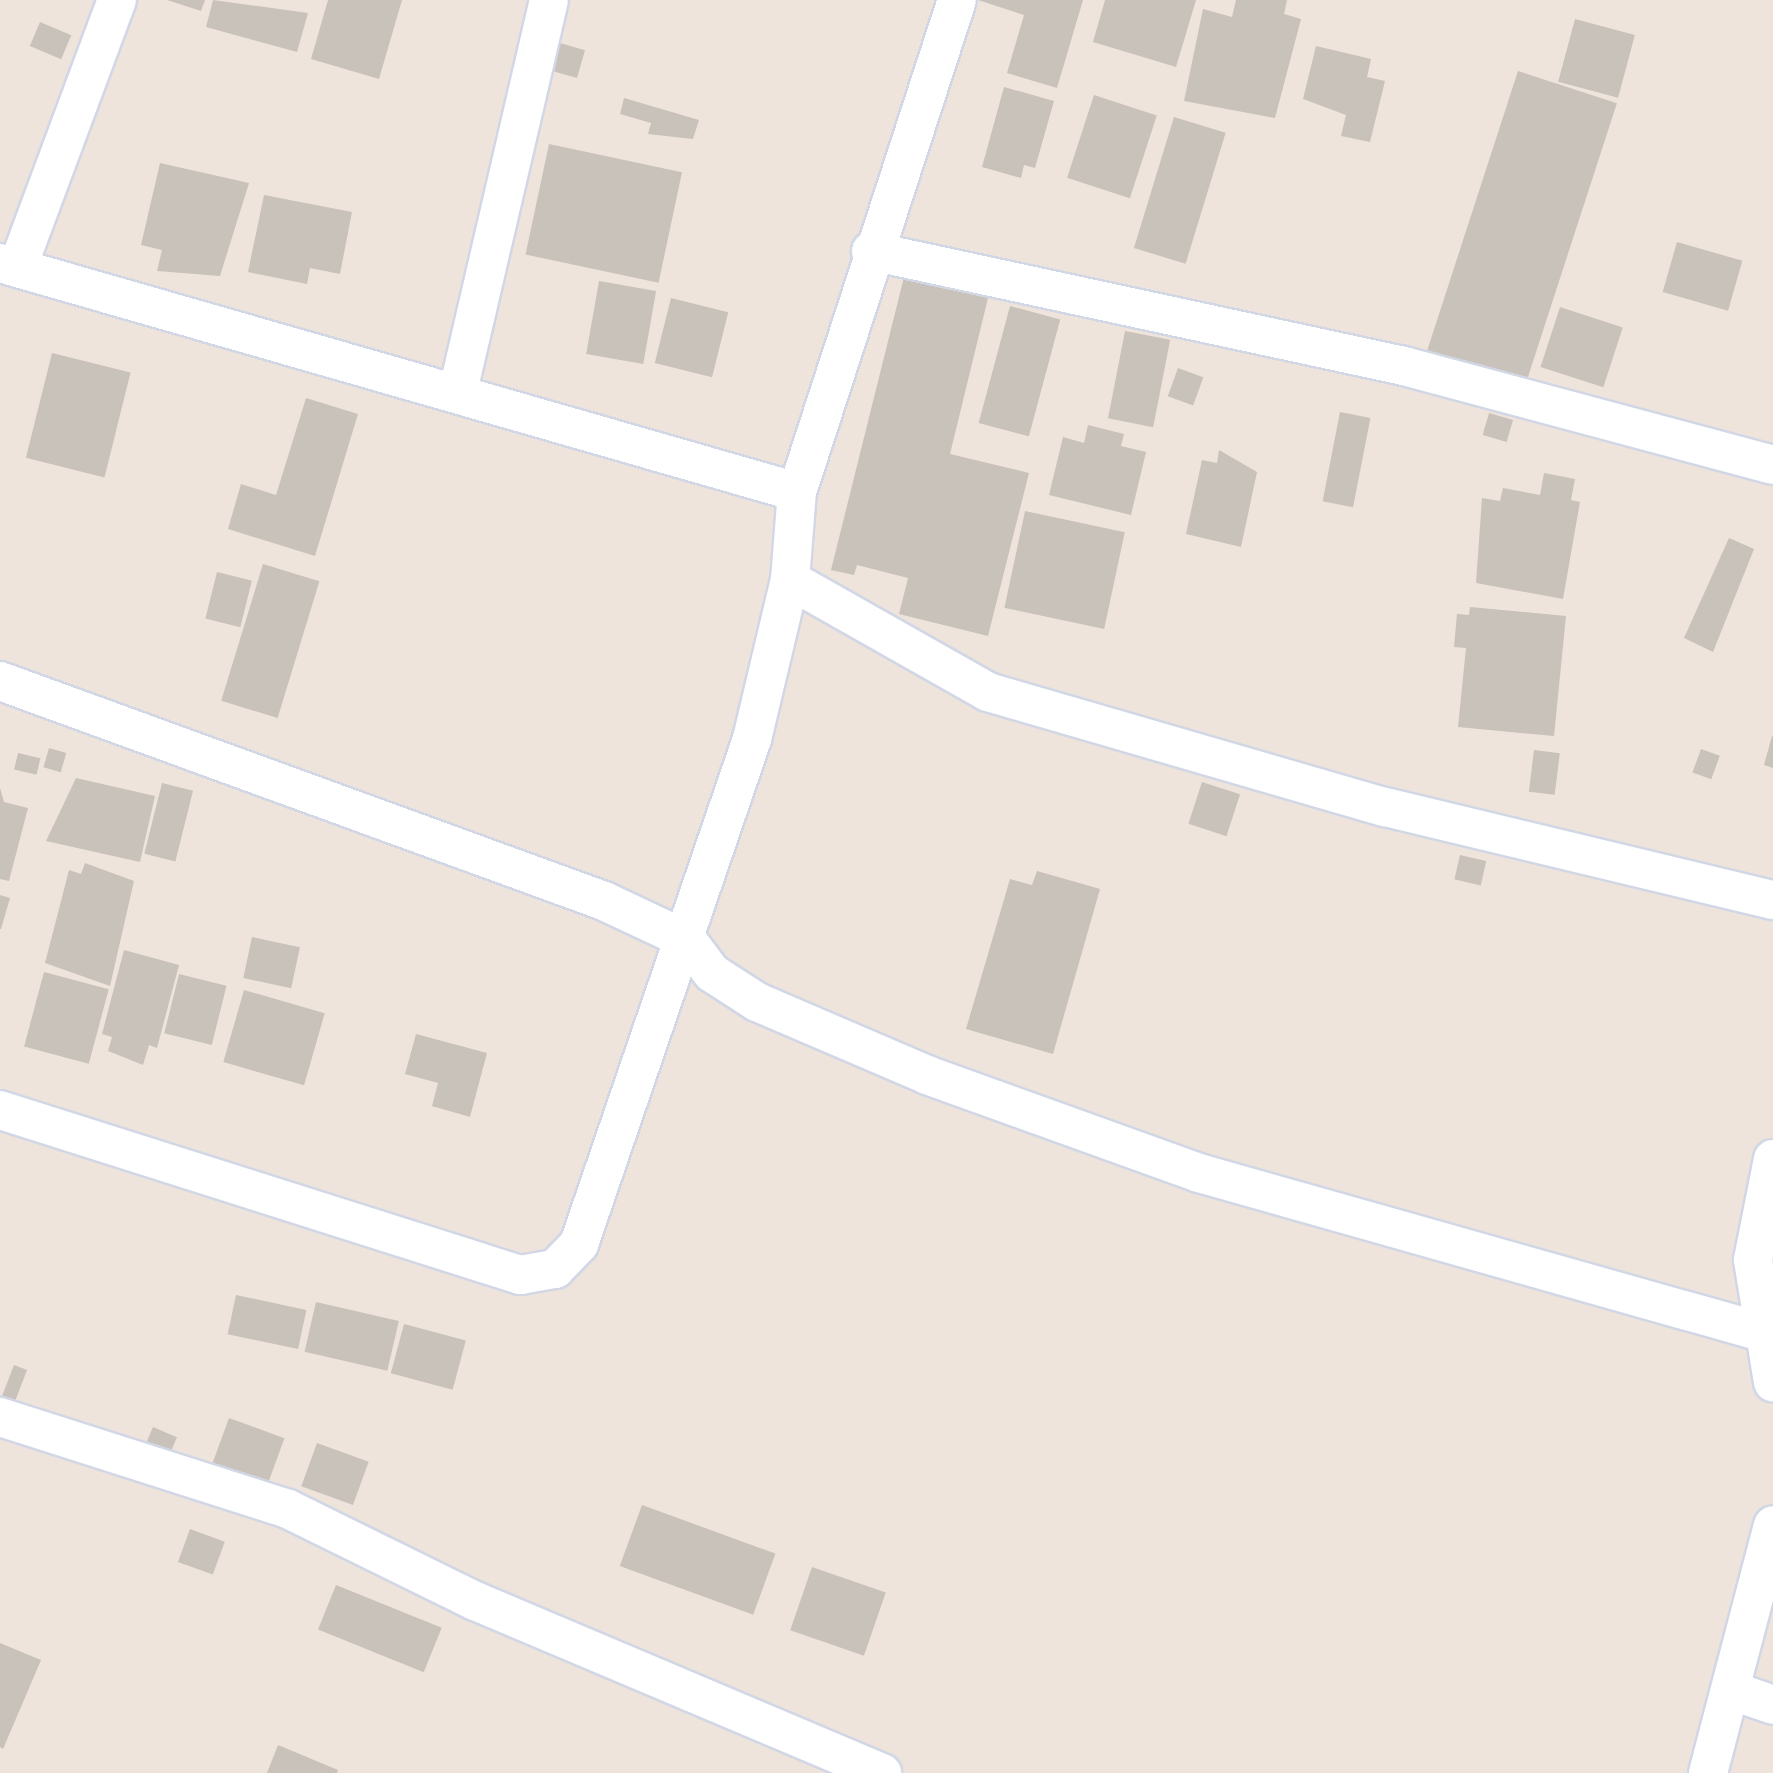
<!DOCTYPE html>
<html>
<head>
<meta charset="utf-8">
<style>
	body { margin:0 }
	#map { position:relative; width:1773px; height:1773px; overflow:hidden; background:#eee4db; font-family:"PT Sans Narrow",sans-serif }
	div>[style] { position:absolute }
	[style*='--x'] { left:calc(var(--x)*1px); top:calc(var(--y)*1px); width:calc(var(--w)*1px); rotate:calc(var(--a)*1deg) }
	.building>* { inset:0; background:#c9c2ba; transform-origin:0 0 }
	.roads { filter:drop-shadow(2px 0 #d1d7e5) drop-shadow(-2px 0 #d1d7e5) drop-shadow(0 2px #d1d7e5) drop-shadow(0 -2px #d1d7e5) }
	.street>* { height:38px; margin:-19px; padding:0 19px; transform-origin:19px; border-radius:19px; background:#fff }
	span { translate:-50% -50%; white-space:nowrap; text-align:center; line-height:1.15; -webkit-text-stroke:8px #fff; paint-order:stroke }
</style>
</head>
<body>
<div id="map">
	<div class="building">
		<div style="clip-path:polygon(167px 0,205px 0,201px 11px)"></div>
		<div style="clip-path:polygon(213px 0,308px 13px,297px 52px,206px 27px)"></div>
		<div style="clip-path:polygon(328px 0,402px 0,379px 79px,311px 59px)"></div>
		<div style="clip-path:polygon(978px 0,1083px 0,1057px 88px,1007px 73px,1024px 15px)"></div>
		<div style="clip-path:polygon(1105px 0,1196px 0,1176px 67px,1093px 42px)"></div>
		<div style="clip-path:polygon(1236px 0,1287px 0,1284px 14px,1301px 19px,1275px 118px,1184px 101px,1203px 9px,1232px 17px)"></div>
		<div style="left:1575px;top:19px;width:62px;height:65px;rotate:15deg"></div>
		<div style="left:40px;top:22px;width:34px;height:26px;rotate:23deg"></div>
		<div style="left:560px;top:43px;width:26px;height:29px;rotate:16deg"></div>
		<div style="clip-path:polygon(1316px 46px,1371px 59px,1367px 77px,1385px 81px,1370px 142px,1341px 136px,1346px 115px,1303px 99px)"></div>
		<div style="left:1518px;top:71px;width:104px;height:296px;rotate:18deg"></div>
		<div style="clip-path:polygon(1004px 87px,1054px 101px,1035px 168px,1024px 165px,1021px 178px,982px 167px)"></div>
		<div style="left:1094px;top:95px;width:66px;height:87px;rotate:18deg"></div>
		<div style="clip-path:polygon(624px 98px,699px 120px,693px 139px,648px 134px,651px 123px,620px 114px)"></div>
		<div style="left:1174px;top:117px;width:54px;height:137px;rotate:17deg"></div>
		<div style="left:549px;top:144px;width:136px;height:113px;rotate:12deg"></div>
		<div style="clip-path:polygon(160px 163px,249px 183px,220px 276px,157px 271px,162px 250px,141px 245px)"></div>
		<div style="clip-path:polygon(264px 195px,352px 212px,340px 274px,310px 268px,307px 284px,248px 272px)"></div>
		<div style="left:1677px;top:242px;width:68px;height:52px;rotate:16deg"></div>
		<div style="clip-path:polygon(904px 277px,988px 298px,950px 454px,1029px 473px,988px 636px,899px 614px,908px 578px,857px 565px,854px 575px,831px 570px)"></div>
		<div style="left:599px;top:281px;width:58px;height:74px;rotate:10deg"></div>
		<div style="left:671px;top:298px;width:59px;height:67px;rotate:14deg"></div>
		<div style="left:1010px;top:306px;width:52px;height:121px;rotate:15deg"></div>
		<div style="left:1560px;top:307px;width:66px;height:63px;rotate:18deg"></div>
		<div style="left:1125px;top:331px;width:46px;height:89px;rotate:11deg"></div>
		<div style="left:52px;top:353px;width:81px;height:108px;rotate:14deg"></div>
		<div style="left:1178px;top:368px;width:27px;height:30px;rotate:20deg"></div>
		<div style="clip-path:polygon(306px 398px,358px 414px,315px 556px,228px 529px,241px 484px,276px 495px)"></div>
		<div style="left:1340px;top:412px;width:31px;height:91px;rotate:11deg"></div>
		<div style="left:1489px;top:413px;width:25px;height:23px;rotate:16deg"></div>
		<div style="clip-path:polygon(1088px 425px,1124px 434px,1121px 446px,1146px 452px,1131px 515px,1049px 495px,1063px 437px,1084px 443px)"></div>
		<div style="clip-path:polygon(1219px 450px,1257px 472px,1241px 547px,1186px 534px,1202px 460px,1217px 463px)"></div>
		<div style="clip-path:polygon(1544px 473px,1575px 479px,1571px 500px,1580px 502px,1563px 599px,1476px 583px,1482px 498px,1500px 501px,1503px 488px,1540px 495px)"></div>
		<div style="left:1025px;top:511px;width:102px;height:99px;rotate:12deg"></div>
		<div style="clip-path:polygon(1729px 538px,1754px 549px,1713px 652px,1684px 638px)"></div>
		<div style="left:263px;top:564px;width:59px;height:143px;rotate:17deg"></div>
		<div style="left:217px;top:572px;width:36px;height:48px;rotate:14deg"></div>
		<div style="clip-path:polygon(1470px 607px,1566px 616px,1554px 736px,1458px 727px,1466px 648px,1454px 647px,1457px 614px,1469px 615px)"></div>
		<div style="clip-path:polygon(1772px 736px,1773px 736px,1773px 768px,1764px 765px)"></div>
		<div style="left:49px;top:748px;width:18px;height:20px;rotate:16deg"></div>
		<div style="left:1701px;top:749px;width:20px;height:25px;rotate:20deg"></div>
		<div style="left:1534px;top:750px;width:26px;height:42px;rotate:7deg"></div>
		<div style="left:18px;top:753px;width:23px;height:17px;rotate:13deg"></div>
		<div style="clip-path:polygon(76px 778px,155px 796px,140px 862px,46px 841px)"></div>
		<div style="left:1202px;top:782px;width:40px;height:44px;rotate:18deg"></div>
		<div style="left:162px;top:783px;width:32px;height:73px;rotate:14deg"></div>
		<div style="clip-path:polygon(0 788px,4px 802px,28px 808px,9px 881px,0 879px)"></div>
		<div style="left:1460px;top:855px;width:27px;height:25px;rotate:13deg"></div>
		<div style="clip-path:polygon(85px 863px,134px 881px,110px 986px,45px 963px,69px 870px,81px 874px)"></div>
		<div style="clip-path:polygon(1037px 871px,1100px 889px,1053px 1054px,966px 1029px,1010px 879px,1032px 885px)"></div>
		<div style="clip-path:polygon(0 895px,10px 898px,1px 929px,0 929px)"></div>
		<div style="left:252px;top:937px;width:49px;height:42px;rotate:12deg"></div>
		<div style="clip-path:polygon(124px 950px,179px 965px,157px 1048px,149px 1045px,143px 1065px,108px 1051px,112px 1037px,102px 1034px)"></div>
		<div style="left:44px;top:972px;width:67px;height:77px;rotate:15deg"></div>
		<div style="left:179px;top:974px;width:49px;height:61px;rotate:14deg"></div>
		<div style="left:244px;top:990px;width:84px;height:75px;rotate:16deg"></div>
		<div style="clip-path:polygon(416px 1034px,487px 1053px,470px 1117px,432px 1106px,438px 1083px,405px 1074px)"></div>
		<div style="left:236px;top:1295px;width:72px;height:40px;rotate:12deg"></div>
		<div style="left:316px;top:1302px;width:85px;height:51px;rotate:13deg"></div>
		<div style="left:404px;top:1324px;width:64px;height:51px;rotate:15deg"></div>
		<div style="left:14px;top:1365px;width:14px;height:33px;rotate:21deg"></div>
		<div style="left:229px;top:1418px;width:59px;height:49px;rotate:20deg"></div>
		<div style="left:153px;top:1427px;width:26px;height:25px;rotate:23deg"></div>
		<div style="left:317px;top:1443px;width:55px;height:46px;rotate:20deg"></div>
		<div style="left:642px;top:1505px;width:142px;height:65px;rotate:20deg"></div>
		<div style="left:190px;top:1529px;width:37px;height:35px;rotate:20deg"></div>
		<div style="left:812px;top:1567px;width:78px;height:67px;rotate:19deg"></div>
		<div style="left:336px;top:1585px;width:114px;height:48px;rotate:22deg"></div>
		<div style="clip-path:polygon(0 1643px,41px 1660px,3px 1749px,0 1747px)"></div>
		<div style="clip-path:polygon(278px 1745px,338px 1770px,337px 1773px,267px 1773px)"></div>
	</div>
	<div class="roads">
		<div class="street">
			<div style="--x:871;--y:251;--w:545;--a:12.18"></div>
			<div style="--x:1404;--y:366;--w:382;--a:15"></div>
			<div style="--x:0;--y:263;--w:829;--a:16.03"></div>
			<div style="--x:18;--y:266;--w:284;--a:-69.6"></div>
			<div style="--x:458;--y:391;--w:401;--a:-76.9"></div>
			<div style="--x:790;--y:580;--w:227;--a:29.5"></div>
			<div style="--x:988;--y:692;--w:413;--a:16.2"></div>
			<div style="--x:1385;--y:807;--w:399;--a:13.5"></div>
			<div style="--x:0;--y:681;--w:643;--a:20.01"></div>
			<div style="--x:604;--y:901;--w:92;--a:25.2"></div>
			<div style="--x:687;--y:940;--w:41;--a:52.9"></div>
			<div style="--x:712;--y:973;--w:54;--a:32.8"></div>
			<div style="--x:757;--y:1002;--w:185;--a:23.2"></div>
			<div style="--x:927;--y:1075;--w:289;--a:19.8"></div>
			<div style="--x:1199;--y:1173;--w:588;--a:15.78"></div>
			<div style="--x:0;--y:1110;--w:546;--a:17.6"></div>
			<div style="--x:520;--y:1275;--w:36;--a:-10"></div>
			<div style="--x:555;--y:1269;--w:35;--a:-46"></div>
			<div style="--x:579;--y:1244;--w:534;--a:-71.09"></div>
			<div style="--x:752;--y:739;--w:163;--a:-76.6"></div>
			<div style="--x:790;--y:580;--w:88;--a:-85.5"></div>
			<div style="--x:797;--y:492;--w:517;--a:-71.99"></div>
			<div style="--x:1773;--y:1159;--w:103;--a:101.2"></div>
			<div style="--x:1753;--y:1260;--w:124;--a:80.7"></div>
			<div style="--x:0;--y:1417;--w:302;--a:17.7"></div>
			<div style="--x:288;--y:1509;--w:208;--a:26.2"></div>
			<div style="--x:475;--y:1601;--w:442;--a:22.9"></div>
			<div style="--x:1736;--y:1692;--w:39;--a:19"></div>
			<div style="--x:1708;--y:1773;--w:256;--a:-75.3"></div>
		</div>
	</div>
</div>
</body>
</html>
